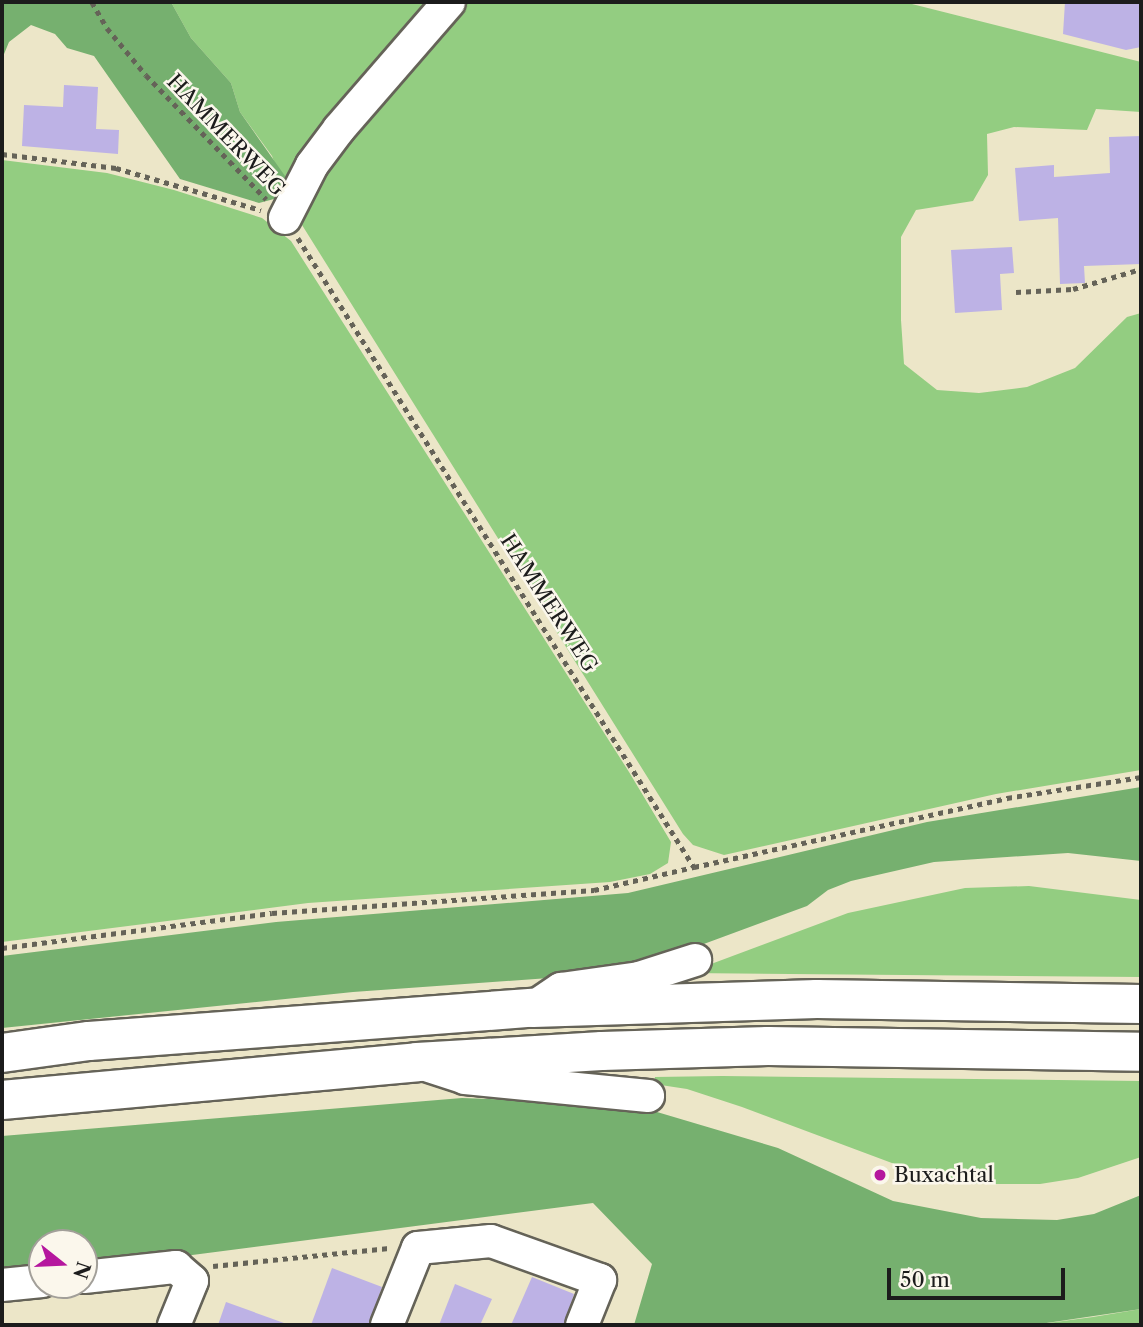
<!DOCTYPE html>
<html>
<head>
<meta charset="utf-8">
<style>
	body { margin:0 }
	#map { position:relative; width:1143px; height:1327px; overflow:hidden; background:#ece6c8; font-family:"Libre Caslon Text",serif }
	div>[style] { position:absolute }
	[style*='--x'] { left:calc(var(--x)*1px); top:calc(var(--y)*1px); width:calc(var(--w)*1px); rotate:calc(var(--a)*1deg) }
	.green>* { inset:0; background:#93cd81 }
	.forest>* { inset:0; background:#76b06f }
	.building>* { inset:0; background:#bdb2e5 }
	.path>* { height:4.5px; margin-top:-2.25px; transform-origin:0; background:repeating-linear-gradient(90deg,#656358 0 5px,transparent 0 10px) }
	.roads { filter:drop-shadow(2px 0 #656358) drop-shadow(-2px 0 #656358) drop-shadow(0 2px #656358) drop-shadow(0 -2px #656358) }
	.minor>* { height:32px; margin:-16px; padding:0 16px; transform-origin:16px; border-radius:16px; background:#fff }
	.highway>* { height:38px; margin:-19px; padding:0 19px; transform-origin:19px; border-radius:19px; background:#fff }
	.dots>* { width:19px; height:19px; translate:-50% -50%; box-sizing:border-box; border:4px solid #fbf7ec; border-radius:50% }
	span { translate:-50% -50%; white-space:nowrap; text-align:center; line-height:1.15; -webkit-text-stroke:5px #fbf7ec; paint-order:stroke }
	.street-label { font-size:21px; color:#1c1c1c }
	.poi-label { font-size:21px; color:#1c1c1c }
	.left { translate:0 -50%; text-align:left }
	.frame { position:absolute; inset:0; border:4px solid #1c1c1c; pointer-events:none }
	.north { position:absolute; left:28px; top:1229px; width:70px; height:70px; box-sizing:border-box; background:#fbf7ec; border:2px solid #a29f99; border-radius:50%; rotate:108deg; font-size:19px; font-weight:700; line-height:28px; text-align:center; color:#1c1c1c }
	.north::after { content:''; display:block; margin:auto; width:24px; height:32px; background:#b5179e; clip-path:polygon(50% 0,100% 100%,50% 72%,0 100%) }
	.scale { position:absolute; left:887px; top:1268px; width:178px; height:32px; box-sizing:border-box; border:4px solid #1c1c1c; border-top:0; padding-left:9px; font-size:21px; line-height:24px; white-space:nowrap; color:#1c1c1c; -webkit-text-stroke:5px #fbf7ec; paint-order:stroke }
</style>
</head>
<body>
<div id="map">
	<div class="green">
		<div style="clip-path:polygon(171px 2px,441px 2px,284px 188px,272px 156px,240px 112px,231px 83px,191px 38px)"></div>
		<div style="clip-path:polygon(457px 2px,904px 2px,1141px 62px,1141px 112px,1096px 109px,1087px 130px,1014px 127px,987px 134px,988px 175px,973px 201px,916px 210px,901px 237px,901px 320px,904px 364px,937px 390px,979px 393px,1027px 387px,1075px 368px,1127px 317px,1141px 313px,1141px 770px,996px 794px,724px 855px,693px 845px,683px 834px,302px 225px,302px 202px)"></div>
		<div style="clip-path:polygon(2px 160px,107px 173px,174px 190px,262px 218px,291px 241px,629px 772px,671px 842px,668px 863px,650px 874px,610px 882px,308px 903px,2px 942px)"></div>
		<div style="clip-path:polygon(1029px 886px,1141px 900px,1141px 977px,687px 973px,848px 913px,965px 888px)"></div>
		<div style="clip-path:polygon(722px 1076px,1141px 1081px,1141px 1157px,1078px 1178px,1040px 1184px,974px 1184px,916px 1172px,742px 1107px,687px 1089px,654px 1084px,655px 1077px)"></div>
		<div style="clip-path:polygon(1141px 1309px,1141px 1325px,1033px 1325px,1093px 1317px)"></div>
	</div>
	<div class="forest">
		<div style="clip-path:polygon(2px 2px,171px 2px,191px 38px,231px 83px,240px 112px,285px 176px,284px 188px,274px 199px,259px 203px,180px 179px,94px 56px,67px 48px,55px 34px,31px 25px,9px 42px,2px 59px)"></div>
		<div style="clip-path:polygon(1141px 787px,1141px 861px,1068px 853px,934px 862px,851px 881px,828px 890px,807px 906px,674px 955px,590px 975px,353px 992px,2px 1028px,2px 956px,276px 922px,628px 893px,927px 822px)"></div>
		<div style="clip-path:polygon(462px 1098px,601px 1103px,657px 1112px,778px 1148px,893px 1201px,981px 1218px,1057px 1220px,1094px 1214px,1141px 1195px,1141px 1309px,1033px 1325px,634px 1325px,652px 1264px,593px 1203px,84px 1269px,84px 1243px,42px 1243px,42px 1273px,2px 1278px,2px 1136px)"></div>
	</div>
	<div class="building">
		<div style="clip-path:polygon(1065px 2px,1140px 2px,1141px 47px,1126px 50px,1063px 34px)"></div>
		<div style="clip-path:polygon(64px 85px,98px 87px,96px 129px,119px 130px,118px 154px,22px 146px,24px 105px,63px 107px)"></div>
		<div style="clip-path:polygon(1141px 136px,1141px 264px,1084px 266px,1085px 283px,1060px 284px,1058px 218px,1019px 221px,1015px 168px,1054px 165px,1054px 177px,1110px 173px,1109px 137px)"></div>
		<div style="clip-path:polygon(1012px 247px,1014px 273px,1000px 274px,1002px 310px,955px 313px,951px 250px)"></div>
		<div style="clip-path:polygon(332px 1268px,382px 1287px,369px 1325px,311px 1325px)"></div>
		<div style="clip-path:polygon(532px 1277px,574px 1294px,564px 1325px,511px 1325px)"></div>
		<div style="clip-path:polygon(455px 1284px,492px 1299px,480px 1325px,439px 1325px)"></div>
		<div style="clip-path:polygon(226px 1302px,284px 1323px,283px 1325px,218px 1325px)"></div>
	</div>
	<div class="path">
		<div style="--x:92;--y:2;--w:30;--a:60"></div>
		<div style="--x:107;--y:28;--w:61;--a:50.3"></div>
		<div style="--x:146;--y:75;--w:173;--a:45.9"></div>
		<div style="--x:2;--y:154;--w:115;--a:7"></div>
		<div style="--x:116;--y:168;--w:151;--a:16.2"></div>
		<div style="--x:298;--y:238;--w:743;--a:57.81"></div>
		<div style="--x:694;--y:867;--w:321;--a:-12.4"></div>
		<div style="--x:1007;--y:798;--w:136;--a:-8.9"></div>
		<div style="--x:1016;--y:292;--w:57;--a:-3"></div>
		<div style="--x:1073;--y:289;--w:71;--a:-16.4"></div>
		<div style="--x:2;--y:948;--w:272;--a:-7.4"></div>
		<div style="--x:272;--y:913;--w:323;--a:-4.1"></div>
		<div style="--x:594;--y:890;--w:103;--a:-13"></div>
		<div style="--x:213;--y:1266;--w:177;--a:-5.8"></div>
	</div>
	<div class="roads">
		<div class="minor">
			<div style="--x:285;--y:218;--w:59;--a:-63"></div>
			<div style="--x:312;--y:165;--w:45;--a:-53.1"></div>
			<div style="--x:339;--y:129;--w:168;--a:-49.1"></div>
			<div style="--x:537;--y:1005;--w:29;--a:-34"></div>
			<div style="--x:561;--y:989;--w:79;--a:-8"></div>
			<div style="--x:639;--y:978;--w:59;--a:-17.8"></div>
			<div style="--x:429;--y:1066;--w:38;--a:18"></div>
			<div style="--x:465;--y:1078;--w:184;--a:5.6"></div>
			<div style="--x:84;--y:1277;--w:93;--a:-6.2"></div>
			<div style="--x:176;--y:1267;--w:21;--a:41"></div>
			<div style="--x:192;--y:1281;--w:48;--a:112.2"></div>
			<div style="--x:2;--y:1285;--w:40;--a:-5.7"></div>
			<div style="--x:387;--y:1325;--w:83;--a:-68.1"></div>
			<div style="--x:418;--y:1248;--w:73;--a:-5.5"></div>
			<div style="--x:491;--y:1241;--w:116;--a:19.7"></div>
			<div style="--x:600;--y:1280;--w:48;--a:111.8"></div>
		</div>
		<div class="highway">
			<div style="--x:2;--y:1053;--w:88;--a:-7.9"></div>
			<div style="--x:89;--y:1041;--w:445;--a:-4.3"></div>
			<div style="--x:533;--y:1008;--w:284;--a:-1.8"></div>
			<div style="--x:817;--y:999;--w:324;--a:0.9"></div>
			<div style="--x:2;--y:1100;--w:417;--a:-5.2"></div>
			<div style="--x:417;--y:1062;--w:185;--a:-3.4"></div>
			<div style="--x:602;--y:1051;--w:166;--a:-1.7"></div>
			<div style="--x:768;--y:1046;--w:373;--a:0.9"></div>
		</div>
	</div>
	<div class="dots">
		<div style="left:880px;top:1175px;background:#b5179e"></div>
	</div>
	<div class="street-label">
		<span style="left:226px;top:135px;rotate:46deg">HAMMERWEG</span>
		<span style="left:549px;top:603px;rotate:57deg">HAMMERWEG</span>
	</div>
	<div class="poi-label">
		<span class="left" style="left:894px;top:1175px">Buxachtal</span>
	</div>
	<div class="frame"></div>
	<div class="north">N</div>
	<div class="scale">50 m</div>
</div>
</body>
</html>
